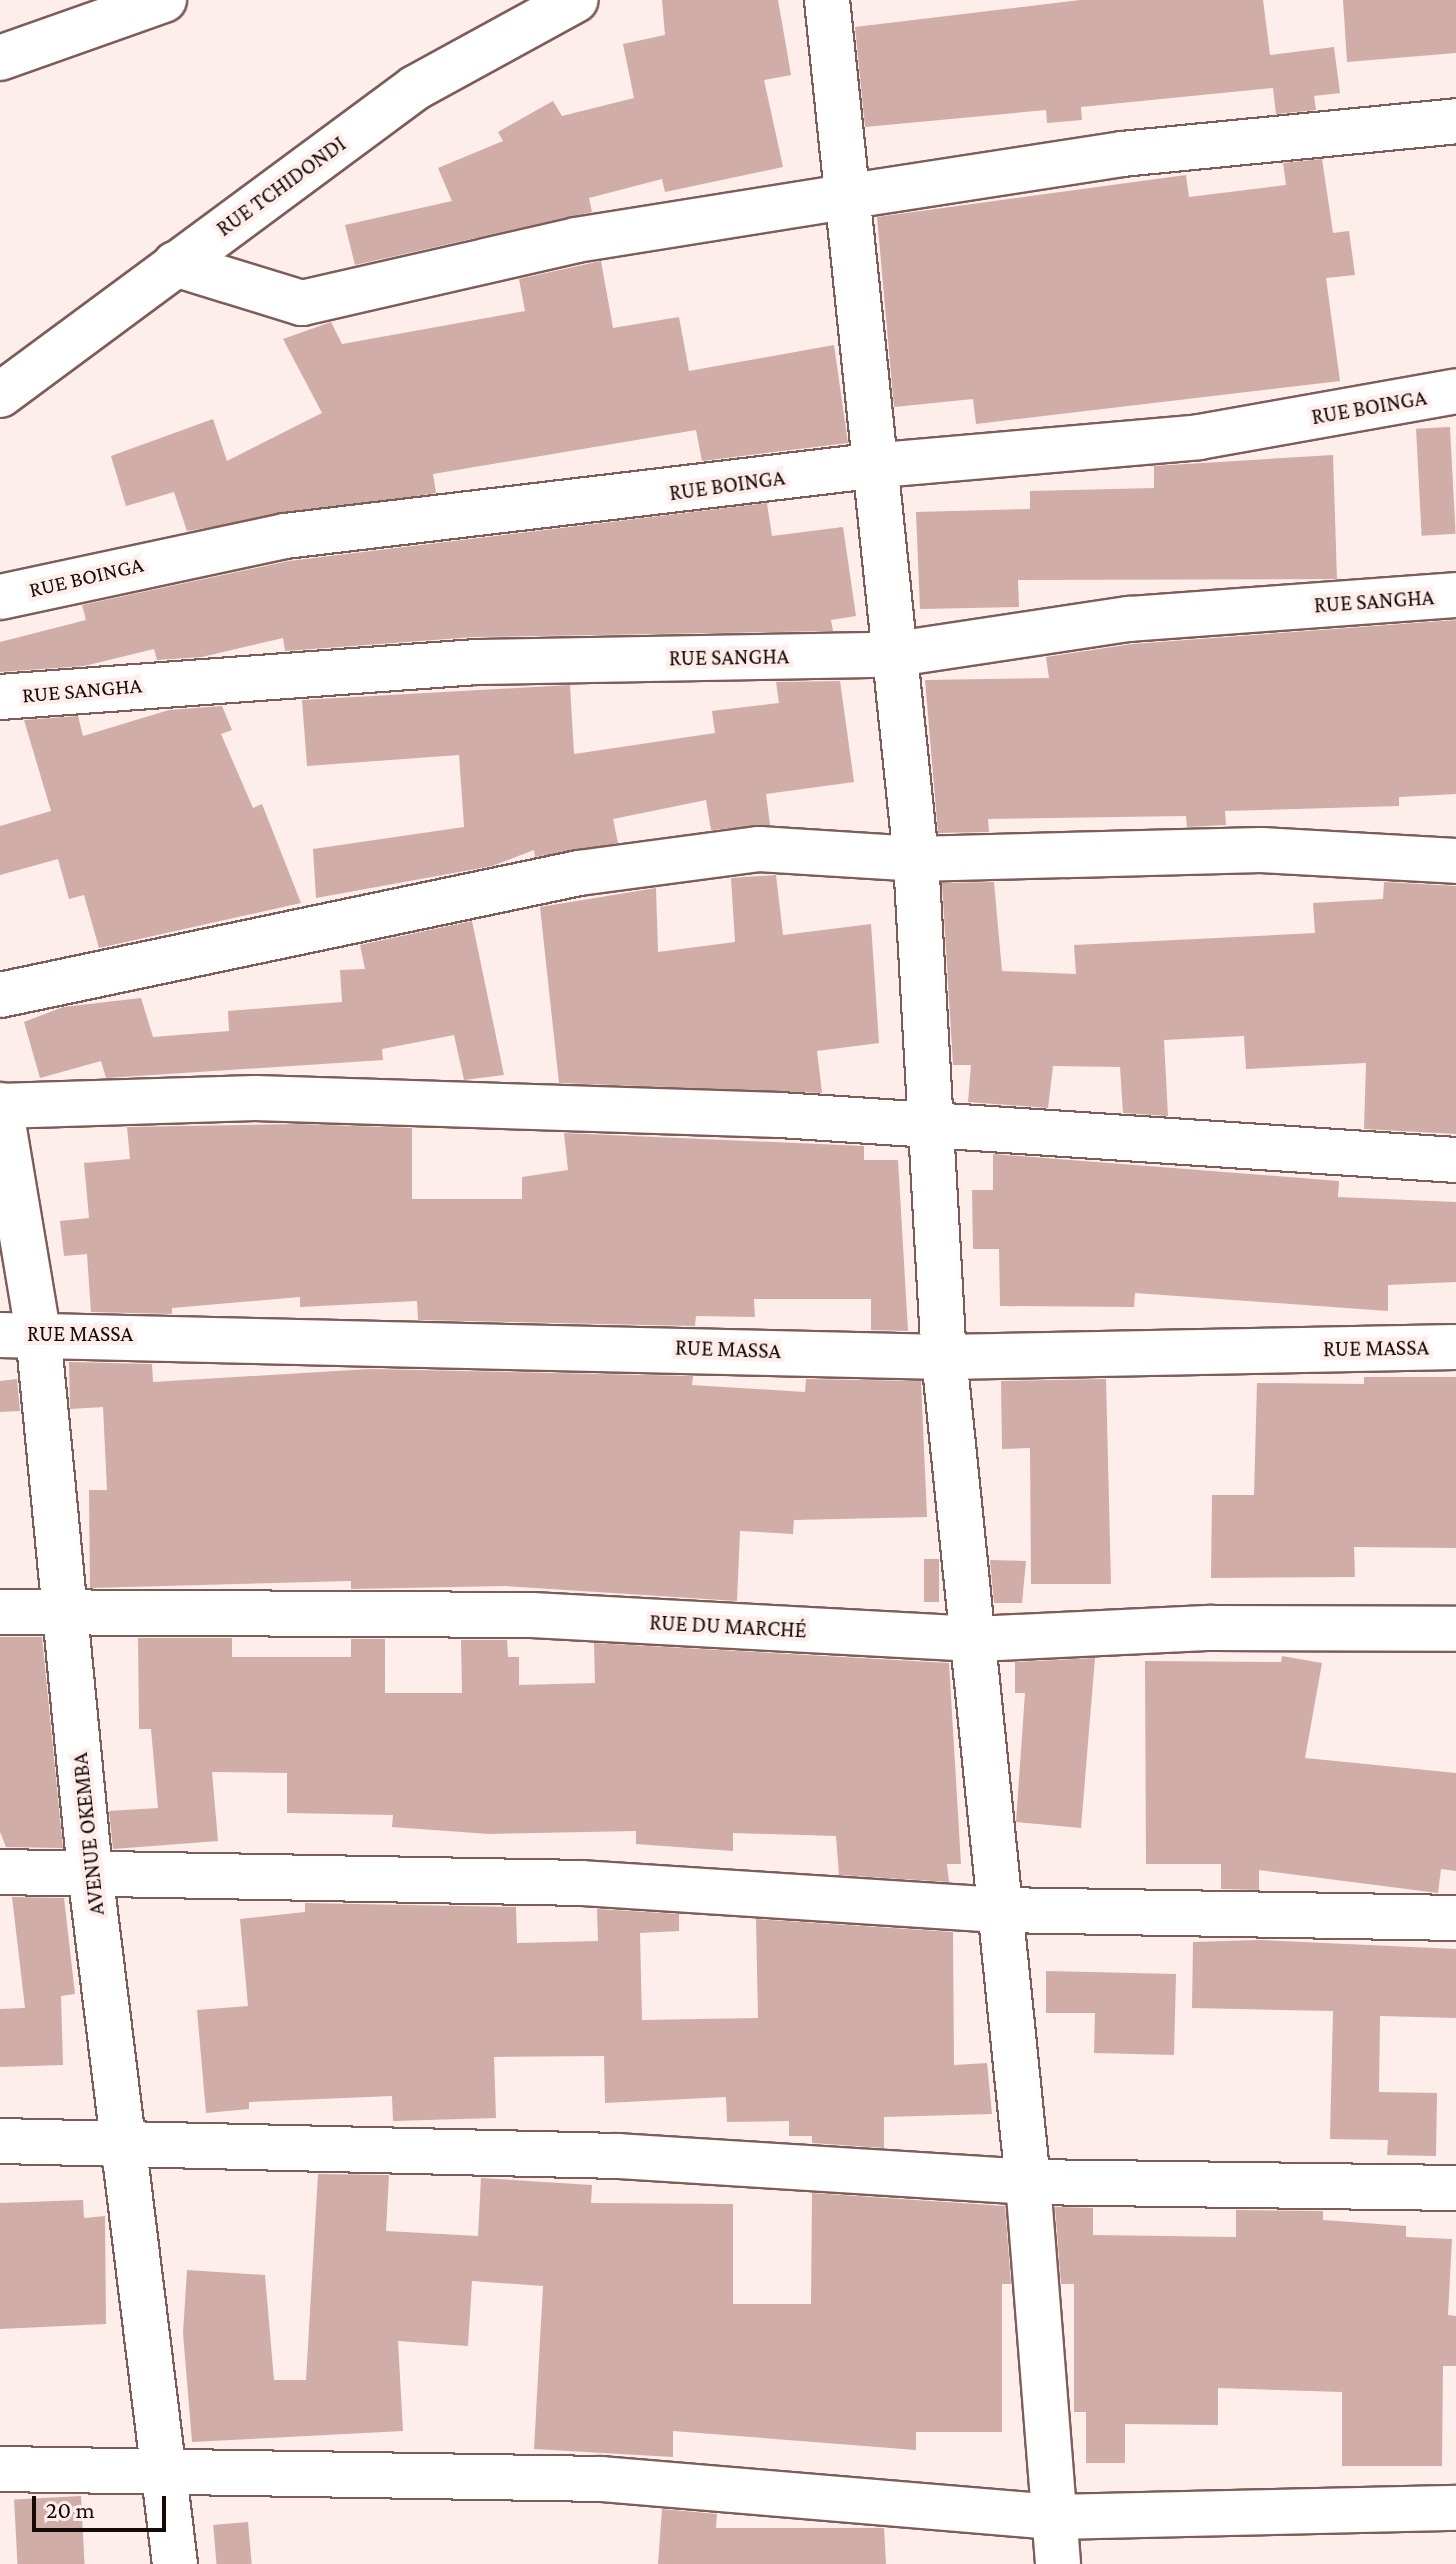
<!DOCTYPE html>
<html>
<head>
<meta charset="utf-8">
<style>
	body { margin:0 }
	#map { position:relative; width:1456px; height:2564px; overflow:hidden; background:#fdedeb; font-family:"Crimson Pro",serif }
	div>[style] { position:absolute }
	[style*='--x'] { left:calc(var(--x)*1px); top:calc(var(--y)*1px); width:calc(var(--w)*1px); rotate:calc(var(--a)*1deg) }
	.building>* { inset:0; background:#d1ada8; transform-origin:0 0 }
	.roads { filter:drop-shadow(2px 0 #7e5d59) drop-shadow(-2px 0 #7e5d59) drop-shadow(0 2px #7e5d59) drop-shadow(0 -2px #7e5d59) }
	.minor>* { height:44px; margin:-22px; padding:0 22px; transform-origin:22px; border-radius:22px; background:#fff }
	.highway>* { height:44px; margin:-22px; padding:0 22px; transform-origin:22px; border-radius:22px; background:#fff }
	span { translate:-50% -50%; white-space:nowrap; text-align:center; line-height:1.15; -webkit-text-stroke:8px #fdedeb; paint-order:stroke }
	.street-label { font-size:22px; color:#160a09 }
	.scale { position:absolute; left:32px; top:2496px; width:134px; height:36px; box-sizing:border-box; border:4px solid #160a09; border-top:0; padding-left:10px; font-size:24px; line-height:28px; white-space:nowrap; color:#160a09; -webkit-text-stroke:6px #fdedeb; paint-order:stroke }
</style>
</head>
<body>
<div id="map">
	<div class="building">
		<div style="clip-path:polygon(662px 0,778px 0,791px 75px,764px 80px,783px 167px,665px 192px,662px 179px,589px 198px,592px 212px,355px 265px,345px 225px,452px 201px,438px 168px,503px 141px,498px 132px,553px 101px,562px 116px,634px 98px,623px 44px,665px 35px)"></div>
		<div style="clip-path:polygon(1080px 0,1263px 0,1270px 55px,1334px 47px,1340px 93px,1314px 96px,1316px 110px,1276px 114px,1273px 88px,1081px 107px,1082px 120px,1047px 123px,1046px 110px,865px 127px,855px 27px)"></div>
		<div style="clip-path:polygon(1343px 0,1456px 0,1456px 53px,1347px 62px)"></div>
		<div style="clip-path:polygon(1322px 159px,1333px 233px,1349px 231px,1355px 275px,1326px 278px,1340px 381px,976px 424px,973px 399px,894px 407px,877px 217px,1186px 175px,1189px 197px,1286px 185px,1283px 163px)"></div>
		<div style="clip-path:polygon(601px 261px,613px 328px,679px 317px,689px 371px,834px 345px,848px 443px,702px 461px,696px 430px,433px 474px,436px 493px,187px 531px,174px 492px,126px 506px,111px 456px,213px 419px,227px 461px,322px 413px,283px 339px,331px 322px,342px 344px,525px 311px,519px 279px)"></div>
		<div style="left:1450px;top:427px;width:107px;height:34px;rotate:87deg"></div>
		<div style="clip-path:polygon(1333px 455px,1337px 579px,1018px 580px,1019px 607px,920px 609px,916px 512px,1030px 509px,1030px 491px,1154px 488px,1154px 466px)"></div>
		<div style="clip-path:polygon(767px 503px,772px 536px,843px 527px,856px 616px,831px 620px,833px 631px,474px 637px,285px 651px,283px 638px,202px 657px,157px 660px,154px 649px,84px 666px,0 672px,0 642px,86px 620px,82px 605px,289px 561px)"></div>
		<div style="clip-path:polygon(1456px 620px,1456px 794px,1399px 797px,1399px 806px,1225px 811px,1226px 825px,1187px 827px,1186px 816px,988px 819px,989px 832px,938px 833px,925px 680px,1049px 678px,1046px 657px,1132px 644px)"></div>
		<div style="clip-path:polygon(840px 681px,854px 782px,766px 794px,770px 825px,711px 830px,706px 800px,613px 819px,618px 843px,535px 857px,534px 850px,492px 866px,316px 898px,313px 849px,464px 827px,459px 755px,307px 766px,302px 700px,570px 685px,574px 754px,715px 733px,712px 711px,779px 703px,776px 682px)"></div>
		<div style="clip-path:polygon(222px 706px,232px 730px,221px 734px,253px 808px,262px 804px,301px 903px,99px 948px,84px 895px,69px 899px,58px 859px,0 875px,0 826px,51px 811px,24px 720px,78px 716px,83px 736px,169px 710px)"></div>
		<div style="clip-path:polygon(776px 875px,783px 935px,871px 924px,879px 1043px,817px 1051px,822px 1093px,559px 1083px,540px 907px,656px 888px,658px 952px,735px 942px,731px 878px)"></div>
		<div style="clip-path:polygon(994px 882px,1002px 971px,1076px 974px,1074px 945px,1315px 933px,1313px 903px,1383px 899px,1384px 882px,1456px 886px,1456px 1134px,1364px 1129px,1366px 1063px,1246px 1069px,1244px 1036px,1164px 1040px,1168px 1116px,1123px 1113px,1120px 1067px,1053px 1066px,1048px 1108px,968px 1102px,971px 1065px,953px 1065px,942px 883px)"></div>
		<div style="clip-path:polygon(472px 921px,504px 1075px,464px 1080px,454px 1035px,382px 1049px,383px 1060px,106px 1078px,101px 1061px,40px 1078px,24px 1022px,63px 1007px,141px 998px,153px 1037px,229px 1031px,228px 1011px,342px 1002px,340px 970px,365px 969px,360px 945px)"></div>
		<div style="clip-path:polygon(299px 1124px,412px 1128px,412px 1199px,522px 1199px,522px 1177px,568px 1170px,564px 1133px,864px 1146px,864px 1160px,898px 1160px,908px 1331px,871px 1330px,871px 1299px,754px 1299px,755px 1317px,696px 1316px,695px 1326px,418px 1320px,417px 1301px,300px 1307px,300px 1297px,172px 1308px,172px 1314px,91px 1312px,87px 1254px,64px 1256px,60px 1221px,89px 1218px,84px 1163px,130px 1159px,127px 1127px)"></div>
		<div style="clip-path:polygon(993px 1154px,1339px 1181px,1338px 1197px,1456px 1202px,1456px 1282px,1388px 1285px,1388px 1311px,1135px 1293px,1134px 1307px,1000px 1306px,999px 1249px,973px 1249px,972px 1190px,993px 1190px)"></div>
		<div style="clip-path:polygon(69px 1362px,152px 1364px,153px 1382px,370px 1369px,693px 1376px,692px 1385px,805px 1392px,806px 1379px,921px 1381px,927px 1517px,794px 1520px,793px 1534px,740px 1531px,737px 1601px,506px 1586px,351px 1589px,351px 1581px,90px 1588px,89px 1490px,107px 1490px,103px 1407px,70px 1409px)"></div>
		<div style="clip-path:polygon(1364px 1377px,1456px 1377px,1456px 1548px,1354px 1547px,1355px 1577px,1211px 1578px,1212px 1495px,1254px 1495px,1257px 1383px,1364px 1384px)"></div>
		<div style="clip-path:polygon(17px 1379px,20px 1411px,0 1412px,0 1381px)"></div>
		<div style="clip-path:polygon(1106px 1379px,1111px 1584px,1031px 1584px,1030px 1448px,1002px 1449px,1001px 1381px)"></div>
		<div style="left:924px;top:1559px;width:15px;height:43px"></div>
		<div style="clip-path:polygon(990px 1560px,1026px 1561px,1022px 1603px,994px 1603px)"></div>
		<div style="clip-path:polygon(0 1637px,42px 1637px,63px 1848px,6px 1847px,0 1832px)"></div>
		<div style="clip-path:polygon(138px 1638px,232px 1638px,232px 1657px,351px 1657px,351px 1639px,385px 1639px,385px 1693px,462px 1693px,461px 1640px,507px 1640px,508px 1657px,519px 1657px,519px 1685px,595px 1683px,594px 1643px,949px 1663px,961px 1864px,947px 1864px,949px 1882px,839px 1875px,836px 1836px,733px 1833px,733px 1851px,636px 1844px,636px 1831px,489px 1834px,392px 1827px,393px 1815px,287px 1813px,287px 1773px,212px 1772px,218px 1841px,113px 1849px,109px 1811px,158px 1808px,151px 1729px,139px 1729px)"></div>
		<div style="clip-path:polygon(1282px 1656px,1322px 1663px,1305px 1758px,1456px 1773px,1456px 1871px,1441px 1869px,1438px 1893px,1259px 1870px,1259px 1890px,1221px 1889px,1221px 1864px,1146px 1864px,1145px 1661px,1281px 1662px)"></div>
		<div style="clip-path:polygon(1095px 1658px,1081px 1828px,1016px 1822px,1025px 1693px,1015px 1693px,1015px 1662px)"></div>
		<div style="clip-path:polygon(12px 1897px,64px 1898px,75px 1994px,61px 1996px,63px 2065px,0 2067px,0 2009px,25px 2008px)"></div>
		<div style="clip-path:polygon(305px 1903px,516px 1907px,517px 1943px,598px 1941px,597px 1909px,679px 1914px,679px 1931px,640px 1933px,642px 2020px,758px 2018px,756px 1919px,953px 1932px,954px 2065px,987px 2063px,992px 2114px,884px 2117px,884px 2148px,812px 2143px,812px 2136px,789px 2136px,789px 2121px,727px 2122px,726px 2097px,605px 2103px,604px 2056px,494px 2057px,496px 2118px,393px 2121px,392px 2096px,249px 2102px,249px 2109px,206px 2113px,197px 2010px,248px 2006px,240px 1919px,305px 1912px)"></div>
		<div style="clip-path:polygon(1259px 1940px,1456px 1949px,1456px 2018px,1380px 2016px,1379px 2092px,1437px 2093px,1436px 2156px,1387px 2155px,1388px 2140px,1330px 2139px,1333px 2011px,1192px 2008px,1193px 1942px)"></div>
		<div style="clip-path:polygon(1046px 1971px,1176px 1974px,1174px 2055px,1094px 2053px,1095px 2013px,1046px 2013px)"></div>
		<div style="clip-path:polygon(318px 2174px,389px 2175px,386px 2231px,478px 2236px,481px 2178px,592px 2185px,591px 2203px,733px 2204px,733px 2304px,811px 2304px,812px 2193px,1005px 2206px,1011px 2284px,1002px 2284px,1002px 2432px,916px 2432px,916px 2450px,673px 2431px,673px 2457px,534px 2449px,543px 2286px,472px 2281px,468px 2346px,398px 2341px,403px 2431px,192px 2442px,183px 2333px,187px 2270px,265px 2275px,274px 2380px,306px 2380px)"></div>
		<div style="clip-path:polygon(83px 2200px,84px 2218px,105px 2216px,106px 2324px,0 2329px,0 2203px)"></div>
		<div style="clip-path:polygon(1055px 2207px,1093px 2208px,1093px 2235px,1236px 2237px,1236px 2210px,1323px 2211px,1323px 2220px,1406px 2226px,1406px 2237px,1452px 2239px,1448px 2315px,1456px 2316px,1456px 2366px,1443px 2366px,1442px 2466px,1342px 2466px,1342px 2392px,1218px 2388px,1218px 2425px,1125px 2424px,1125px 2463px,1086px 2463px,1086px 2412px,1074px 2412px,1074px 2284px,1061px 2284px)"></div>
		<div style="left:81px;top:2496px;width:68px;height:67px;rotate:87deg"></div>
		<div style="clip-path:polygon(662px 2509px,717px 2514px,716px 2528px,884px 2528px,886px 2564px,658px 2564px)"></div>
		<div style="left:248px;top:2522px;width:42px;height:35px;rotate:85deg"></div>
	</div>
	<div class="roads">
		<div class="minor">
			<div style="--x:827;--y:0;--w:864;--a:84.08"></div>
			<div style="--x:916;--y:859;--w:499;--a:86.8"></div>
			<div style="--x:944;--y:1357;--w:829;--a:84.19"></div>
			<div style="--x:1028;--y:2182;--w:383;--a:85.5"></div>
			<div style="--x:175;--y:264;--w:133;--a:17.1"></div>
			<div style="--x:302;--y:303;--w:281;--a:-12.9"></div>
			<div style="--x:576;--y:240;--w:272;--a:-9.1"></div>
			<div style="--x:845;--y:197;--w:280;--a:-8.8"></div>
			<div style="--x:1122;--y:154;--w:336;--a:-5.6"></div>
			<div style="--x:0;--y:395;--w:516;--a:-36.49"></div>
			<div style="--x:415;--y:88;--w:183;--a:-28.7"></div>
			<div style="--x:0;--y:597;--w:291;--a:-12.1"></div>
			<div style="--x:285;--y:536;--w:589;--a:-6.82"></div>
			<div style="--x:870;--y:466;--w:330;--a:-5"></div>
			<div style="--x:1199;--y:437;--w:261;--a:-10.1"></div>
			<div style="--x:0;--y:697;--w:475;--a:-4.2"></div>
			<div style="--x:474;--y:662;--w:416;--a:-1"></div>
			<div style="--x:890;--y:655;--w:242;--a:-8.6"></div>
			<div style="--x:1129;--y:619;--w:328;--a:-4.2"></div>
			<div style="--x:0;--y:995;--w:592;--a:-11.9"></div>
			<div style="--x:579;--y:873;--w:182;--a:-7.6"></div>
			<div style="--x:759;--y:849;--w:157;--a:3.6"></div>
			<div style="--x:916;--y:859;--w:345;--a:-1.5"></div>
			<div style="--x:1261;--y:850;--w:195;--a:3.2"></div>
			<div style="--x:0;--y:1105;--w:231;--a:80.5"></div>
			<div style="--x:38;--y:1333;--w:542;--a:84.49"></div>
			<div style="--x:90;--y:1872;--w:697;--a:83"></div>
			<div style="--x:0;--y:1106;--w:255;--a:-1.8"></div>
			<div style="--x:255;--y:1098;--w:525;--a:1.85"></div>
			<div style="--x:780;--y:1115;--w:677;--a:3.81"></div>
			<div style="--x:0;--y:1335;--w:944;--a:1.34"></div>
			<div style="--x:944;--y:1357;--w:512;--a:-1.12"></div>
			<div style="--x:0;--y:1612;--w:532;--a:0.32"></div>
			<div style="--x:532;--y:1615;--w:444;--a:3.1"></div>
			<div style="--x:975;--y:1639;--w:237;--a:-2.7"></div>
			<div style="--x:1212;--y:1628;--w:244;--a:0.2"></div>
			<div style="--x:0;--y:1872;--w:582;--a:1.08"></div>
			<div style="--x:582;--y:1883;--w:419;--a:3.7"></div>
			<div style="--x:1000;--y:1910;--w:456;--a:1"></div>
			<div style="--x:0;--y:2141;--w:618;--a:1.39"></div>
			<div style="--x:618;--y:2156;--w:411;--a:3.6"></div>
			<div style="--x:1028;--y:2182;--w:428;--a:0.8"></div>
			<div style="--x:0;--y:2469;--w:601;--a:0.95"></div>
			<div style="--x:601;--y:2479;--w:456;--a:4.8"></div>
			<div style="--x:1055;--y:2517;--w:401;--a:-1.3"></div>
		</div>
		<div class="highway">
			<div style="--x:0;--y:58;--w:174;--a:-19.5"></div>
		</div>
	</div>
	<div class="street-label">
		<span style="left:281px;top:186px;rotate:-36deg">RUE TCHIDONDI</span>
		<span style="left:1369px;top:407px;rotate:-10deg">RUE BOINGA</span>
		<span style="left:727px;top:485px;rotate:-8deg">RUE BOINGA</span>
		<span style="left:86px;top:577px;rotate:-13deg">RUE BOINGA</span>
		<span style="left:1374px;top:601px;rotate:-4deg">RUE SANGHA</span>
		<span style="left:729px;top:657px;rotate:-1deg">RUE SANGHA</span>
		<span style="left:82px;top:690px;rotate:-5deg">RUE SANGHA</span>
		<span style="left:80px;top:1334px">RUE MASSA</span>
		<span style="left:1376px;top:1348px;rotate:-1deg">RUE MASSA</span>
		<span style="left:728px;top:1349px;rotate:2deg">RUE MASSA</span>
		<span style="left:728px;top:1626px;rotate:3deg">RUE DU MARCHÉ</span>
		<span style="left:88px;top:1834px;rotate:-96deg">AVENUE OKEMBA</span>
	</div>
	<div class="scale">20 m</div>
</div>
</body>
</html>
